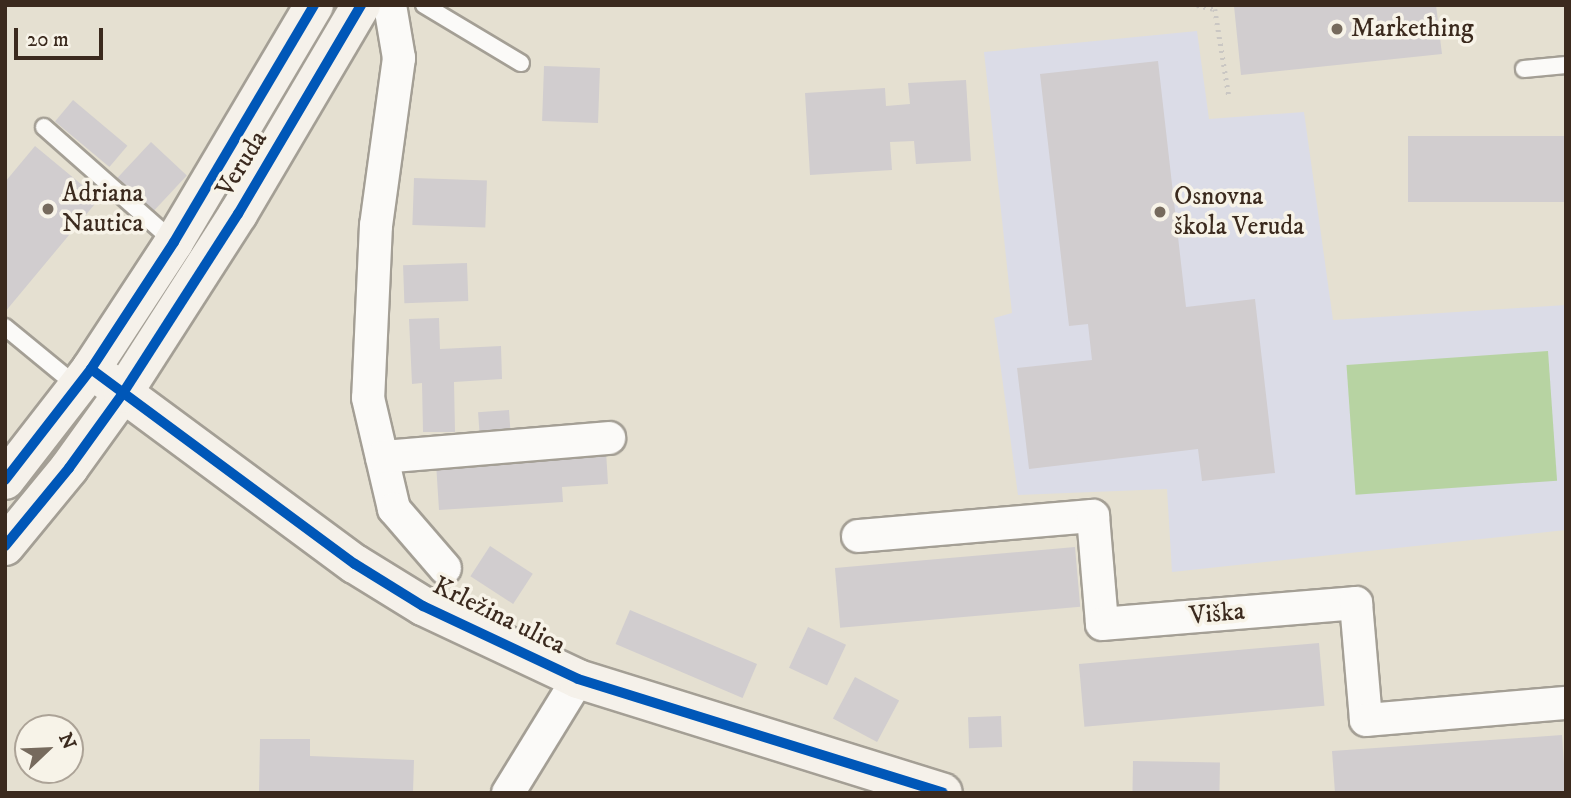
<!DOCTYPE html>
<html>
<head>
<meta charset="utf-8">
<style>
	body { margin:0 }
	#map { position:relative; width:1571px; height:798px; overflow:hidden; background:#e5e0d1; font-family:"IM FELL DW Pica",serif }
	div>[style] { position:absolute }
	[style*='--x'] { left:calc(var(--x)*1px); top:calc(var(--y)*1px); width:calc(var(--w)*1px); rotate:calc(var(--a)*1deg) }
	.built>* { inset:0; background:#dbdce7 }
	.green>* { inset:0; background:#b7d3a2; transform-origin:0 0 }
	.building>* { inset:0; background:#d1cdcf; transform-origin:0 0 }
	.path>* { height:4.5px; margin-top:-2.25px; transform-origin:0; background:repeating-linear-gradient(90deg,#cac7c3 0 2px,transparent 0 7px) }
	.roads { filter:drop-shadow(2px 0 #a49f95) drop-shadow(-2px 0 #a49f95) drop-shadow(0 2px #a49f95) drop-shadow(0 -2px #a49f95) }
	.lane>* { height:16px; margin:-8px; padding:0 8px; transform-origin:8px; border-radius:8px; background:#fbfaf8 }
	.street>* { height:32px; margin:-16px; padding:0 16px; transform-origin:16px; border-radius:16px; background:#fbfaf8 }
	.secondary>* { height:38px; margin:-19px; padding:0 19px; transform-origin:19px; border-radius:19px; background:#f5f1ea }
	.cycleway>* { height:10px; margin:-5px; padding:0 5px; transform-origin:5px; border-radius:5px; background:#0057b8 }
	.dots>* { width:19px; height:19px; translate:-50% -50%; box-sizing:border-box; border:4px solid #f7f3e8; border-radius:50% }
	span { translate:-50% -50%; white-space:nowrap; text-align:center; line-height:1.15; -webkit-text-stroke:7px #f7f3e8; paint-order:stroke }
	.poi-label { font-size:26px; color:#3b2a1e }
	.left { translate:0 -50%; text-align:left }
	.street-label { font-size:26px; color:#3b2a1e }
	.frame { position:absolute; inset:0; border:7px solid #3b2a1e; pointer-events:none }
	.north { position:absolute; left:14px; top:714px; width:70px; height:70px; box-sizing:border-box; background:#f7f3e8; border:2px solid #aca397; border-radius:50%; rotate:67deg; font-size:19px; font-weight:700; line-height:28px; text-align:center; color:#3b2a1e }
	.north::after { content:''; display:block; margin:auto; width:24px; height:32px; background:#766a5d; clip-path:polygon(50% 0,100% 100%,50% 72%,0 100%) }
	.scale { position:absolute; left:14px; top:28px; width:89px; height:32px; box-sizing:border-box; border:4px solid #3b2a1e; border-top:0; padding-left:9px; font-size:21px; line-height:24px; white-space:nowrap; color:#3b2a1e; -webkit-text-stroke:5px #f7f3e8; paint-order:stroke }
</style>
</head>
<body>
<div id="map">
	<div class="built">
		<div style="clip-path:polygon(1197px 31px,1209px 119px,1304px 112px,1333px 320px,1566px 305px,1566px 530px,1172px 572px,1167px 489px,1018px 495px,994px 318px,1012px 313px,984px 52px)"></div>
	</div>
	<div class="green">
		<div style="left:1548px;top:351px;width:130px;height:202px;rotate:86deg"></div>
	</div>
	<div class="building">
		<div style="clip-path:polygon(1436px 5px,1442px 54px,1241px 75px,1234px 6px)"></div>
		<div style="clip-path:polygon(1158px 61px,1186px 307px,1255px 299px,1275px 473px,1202px 481px,1198px 449px,1029px 469px,1017px 368px,1092px 360px,1088px 324px,1069px 326px,1040px 74px)"></div>
		<div style="left:544px;top:66px;width:56px;height:55px;rotate:2deg"></div>
		<div style="clip-path:polygon(966px 80px,971px 161px,916px 164px,914px 141px,890px 142px,892px 170px,810px 175px,805px 93px,885px 88px,886px 106px,910px 104px,908px 83px)"></div>
		<div style="left:73px;top:100px;width:71px;height:28px;rotate:40deg"></div>
		<div style="left:1566px;top:136px;width:66px;height:158px;rotate:90deg"></div>
		<div style="left:151px;top:142px;width:49px;height:50px;rotate:43deg"></div>
		<div style="clip-path:polygon(35px 146px,99px 199px,5px 312px,5px 182px)"></div>
		<div style="left:414px;top:178px;width:73px;height:47px;rotate:2deg"></div>
		<div style="left:467px;top:263px;width:38px;height:64px;rotate:88deg"></div>
		<div style="clip-path:polygon(439px 318px,440px 349px,501px 346px,502px 379px,454px 382px,455px 432px,423px 432px,422px 383px,412px 384px,409px 319px)"></div>
		<div style="left:509px;top:410px;width:26px;height:31px;rotate:86deg"></div>
		<div style="clip-path:polygon(606px 451px,608px 484px,562px 487px,563px 502px,439px 510px,436px 463px)"></div>
		<div style="left:490px;top:546px;width:51px;height:36px;rotate:33deg"></div>
		<div style="left:1075px;top:547px;width:60px;height:241px;rotate:85deg"></div>
		<div style="left:630px;top:610px;width:138px;height:37px;rotate:23deg"></div>
		<div style="left:808px;top:627px;width:42px;height:45px;rotate:25deg"></div>
		<div style="left:1319px;top:643px;width:63px;height:241px;rotate:85deg"></div>
		<div style="left:855px;top:677px;width:50px;height:47px;rotate:28deg"></div>
		<div style="left:1001px;top:716px;width:31px;height:33px;rotate:88deg"></div>
		<div style="clip-path:polygon(1562px 735px,1566px 793px,1335px 793px,1332px 751px)"></div>
		<div style="clip-path:polygon(260px 739px,310px 739px,310px 756px,414px 760px,413px 793px,259px 793px)"></div>
		<div style="left:1133px;top:761px;width:87px;height:32px;rotate:1deg"></div>
	</div>
	<div class="path">
		<div style="--x:1197;--y:5;--w:18;--a:13"></div>
		<div style="--x:1215;--y:9;--w:88;--a:80.9"></div>
	</div>
	<div class="roads">
		<div class="lane">
			<div style="--x:424;--y:5;--w:113;--a:30.9"></div>
			<div style="--x:1524;--y:69;--w:42;--a:-5.4"></div>
			<div style="--x:44;--y:127;--w:174;--a:41.5"></div>
			<div style="--x:5;--y:327;--w:94;--a:39.4"></div>
		</div>
		<div class="street">
			<div style="--x:390;--y:5;--w:54;--a:80.4"></div>
			<div style="--x:399;--y:58;--w:169;--a:97.8"></div>
			<div style="--x:376;--y:225;--w:173;--a:92.6"></div>
			<div style="--x:368;--y:398;--w:114;--a:76.8"></div>
			<div style="--x:394;--y:509;--w:78;--a:49.2"></div>
			<div style="--x:382;--y:457;--w:228;--a:-4.8"></div>
			<div style="--x:858;--y:536;--w:236;--a:-4.9"></div>
			<div style="--x:1093;--y:516;--w:108;--a:85.2"></div>
			<div style="--x:1102;--y:624;--w:255;--a:-4.7"></div>
			<div style="--x:1356;--y:603;--w:117;--a:85.1"></div>
			<div style="--x:1366;--y:720;--w:201;--a:-4.9"></div>
			<div style="--x:508;--y:793;--w:134;--a:-58.4"></div>
		</div>
		<div class="secondary">
			<div style="--x:91;--y:369;--w:328;--a:36.5"></div>
			<div style="--x:355;--y:564;--w:80;--a:31.7"></div>
			<div style="--x:423;--y:606;--w:171;--a:25.2"></div>
			<div style="--x:578;--y:679;--w:382;--a:17.3"></div>
			<div style="--x:5;--y:480;--w:140;--a:-52.2"></div>
			<div style="--x:91;--y:369;--w:152;--a:-56.8"></div>
			<div style="--x:174;--y:242;--w:275;--a:-59.4"></div>
			<div style="--x:5;--y:546;--w:101;--a:-50.6"></div>
			<div style="--x:69;--y:468;--w:92;--a:-54.2"></div>
			<div style="--x:123;--y:393;--w:213;--a:-57.3"></div>
			<div style="--x:238;--y:214;--w:243;--a:-59.5"></div>
		</div>
	</div>
	<div class="cycleway">
		<div style="--x:91;--y:369;--w:328;--a:36.5"></div>
		<div style="--x:355;--y:564;--w:80;--a:31.7"></div>
		<div style="--x:423;--y:606;--w:171;--a:25.2"></div>
		<div style="--x:578;--y:679;--w:382;--a:17.3"></div>
		<div style="--x:5;--y:480;--w:140;--a:-52.2"></div>
		<div style="--x:91;--y:369;--w:152;--a:-56.8"></div>
		<div style="--x:174;--y:242;--w:275;--a:-59.4"></div>
		<div style="--x:5;--y:546;--w:101;--a:-50.6"></div>
		<div style="--x:69;--y:468;--w:92;--a:-54.2"></div>
		<div style="--x:123;--y:393;--w:213;--a:-57.3"></div>
		<div style="--x:238;--y:214;--w:243;--a:-59.5"></div>
	</div>
	<div class="dots">
		<div style="left:1337px;top:29px;background:#766a5d"></div>
		<div style="left:48px;top:209px;background:#766a5d"></div>
		<div style="left:1160px;top:212px;background:#766a5d"></div>
	</div>
	<div class="poi-label">
		<span class="left" style="left:1351px;top:29px">Markething</span>
		<span class="left" style="left:62px;top:209px">Adriana<br>Nautica</span>
		<span class="left" style="left:1174px;top:212px">Osnovna<br>škola Veruda</span>
	</div>
	<div class="street-label">
		<span style="left:242px;top:164px;rotate:-58deg">Veruda</span>
		<span style="left:1217px;top:614px;rotate:-5deg">Viška</span>
		<span style="left:499px;top:616px;rotate:26deg">Krležina ulica</span>
	</div>
	<div class="frame"></div>
	<div class="north">N</div>
	<div class="scale">20 m</div>
</div>
</body>
</html>
